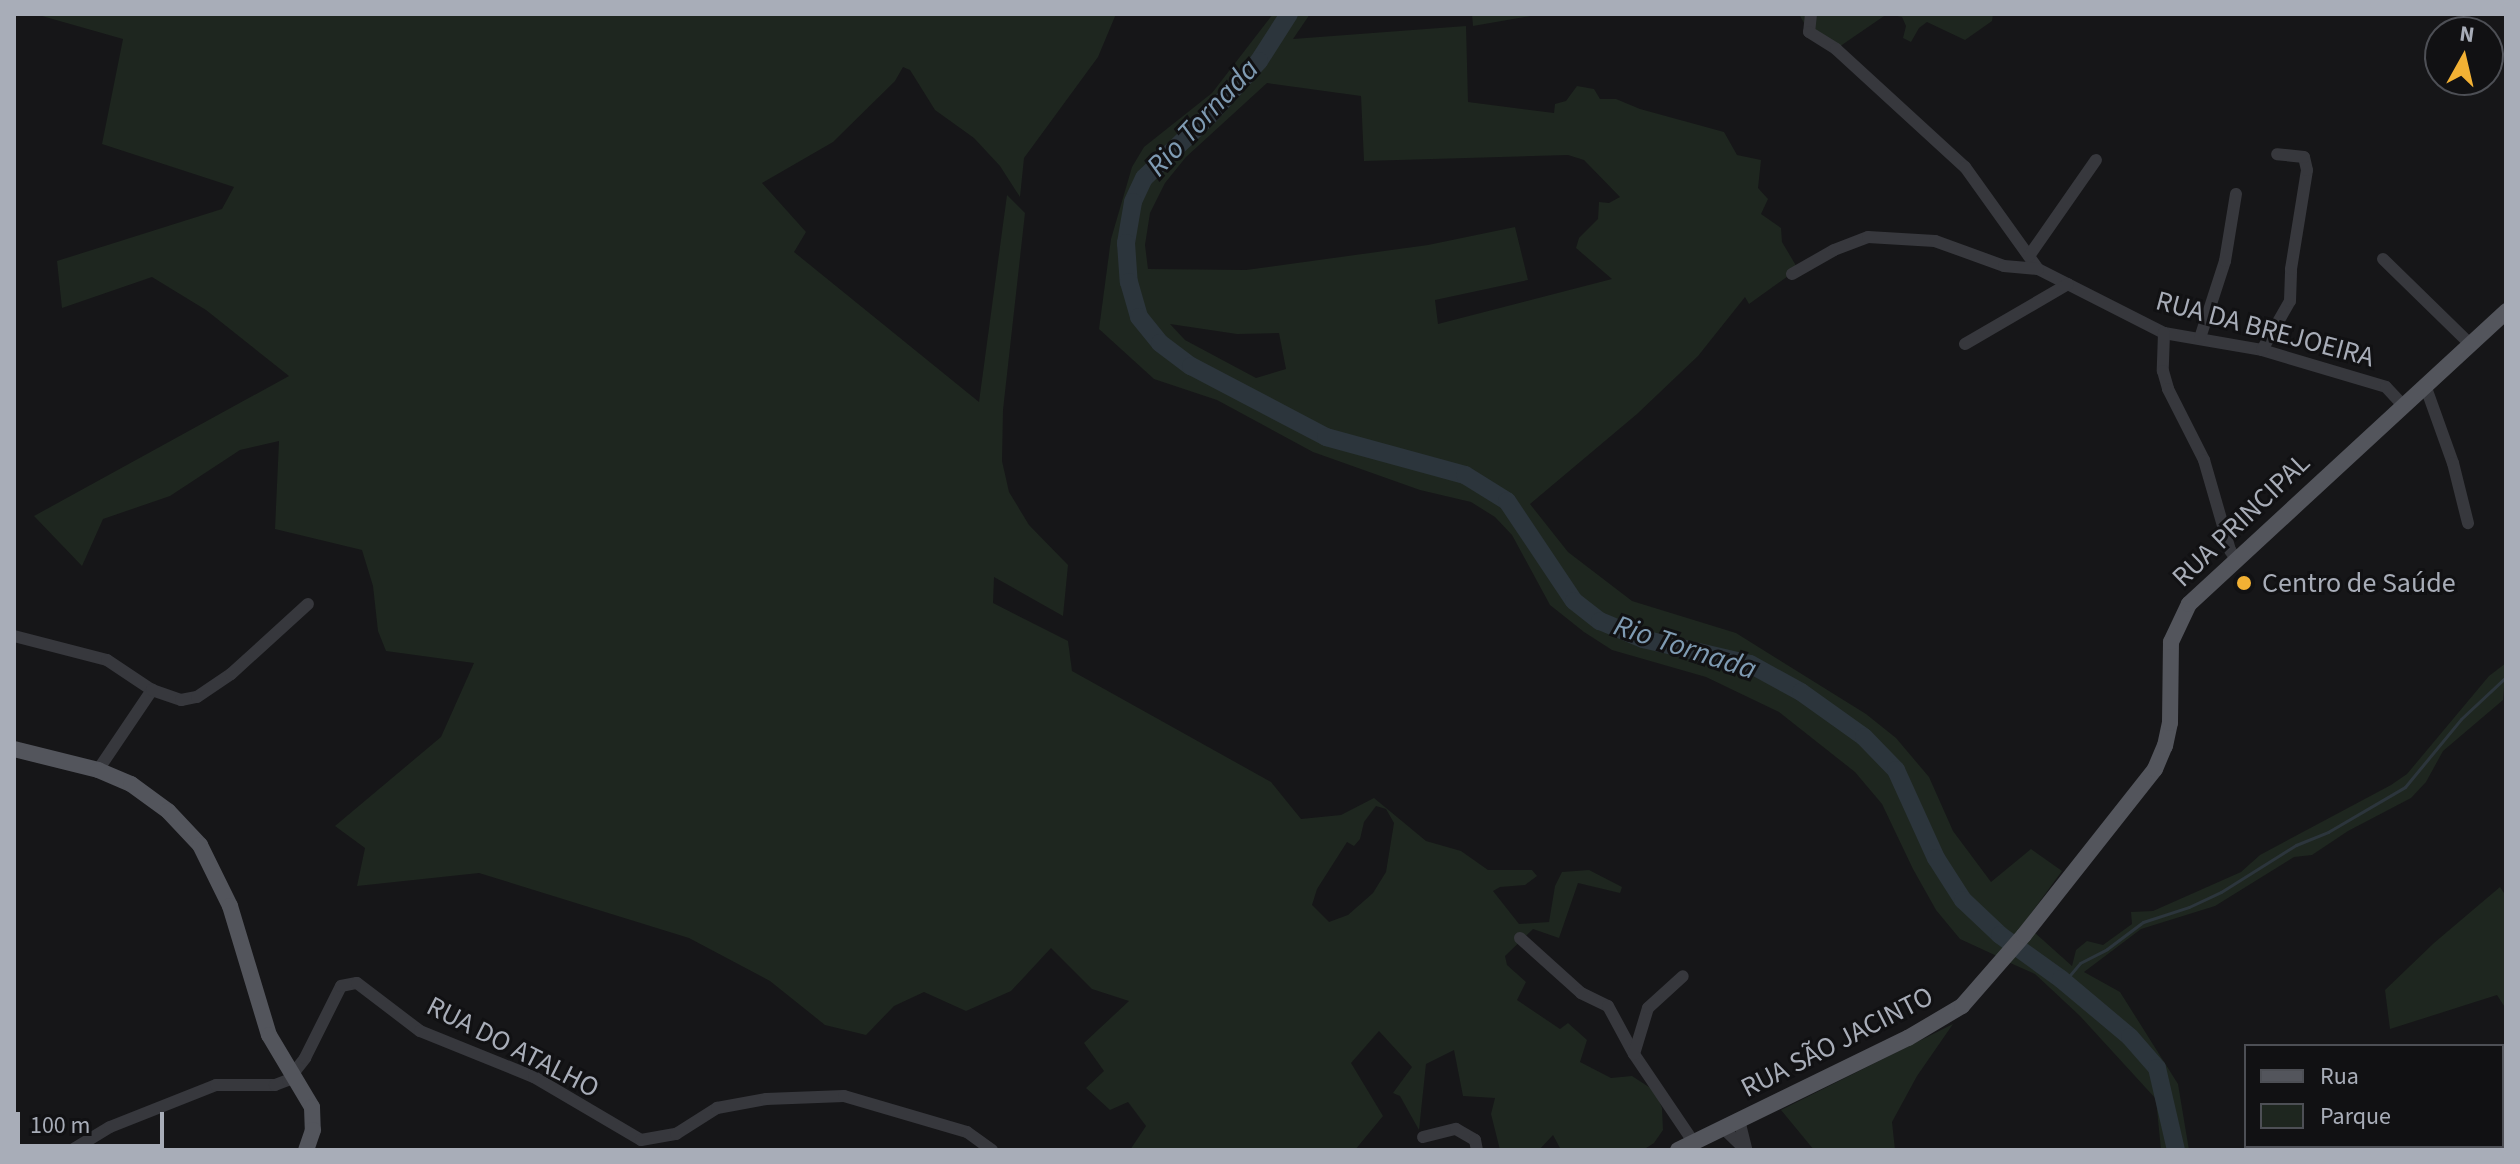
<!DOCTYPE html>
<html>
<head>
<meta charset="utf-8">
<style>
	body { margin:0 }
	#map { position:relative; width:2520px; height:1164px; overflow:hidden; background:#161618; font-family:"Source Sans 3",sans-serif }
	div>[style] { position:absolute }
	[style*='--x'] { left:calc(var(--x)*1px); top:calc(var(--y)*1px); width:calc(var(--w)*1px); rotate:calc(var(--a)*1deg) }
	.green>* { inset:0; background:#1e261f }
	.stream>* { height:3px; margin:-1.5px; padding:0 1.5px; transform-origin:1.5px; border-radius:1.5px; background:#2c353c }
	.river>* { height:18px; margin:-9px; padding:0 9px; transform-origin:9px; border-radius:9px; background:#2c353c }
	.minor>* { height:12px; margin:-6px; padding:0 6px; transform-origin:6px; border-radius:6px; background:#37383d }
	.major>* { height:16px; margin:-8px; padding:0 8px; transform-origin:8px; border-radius:8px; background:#53555c }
	.dots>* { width:22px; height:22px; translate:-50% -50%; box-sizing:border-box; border:4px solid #111113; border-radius:50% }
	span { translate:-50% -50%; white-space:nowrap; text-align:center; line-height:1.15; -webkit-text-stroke:6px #111113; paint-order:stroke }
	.street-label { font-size:28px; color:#a8adb8 }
	.poi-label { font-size:28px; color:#a8adb8 }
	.left { translate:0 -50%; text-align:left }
	.water-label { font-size:30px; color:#7f9bb3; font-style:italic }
	.frame { position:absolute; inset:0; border:16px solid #a8adb8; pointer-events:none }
	.legend { position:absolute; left:2244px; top:1044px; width:260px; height:104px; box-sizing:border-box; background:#111113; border:2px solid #4d4f55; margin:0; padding:10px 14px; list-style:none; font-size:24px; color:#a8adb8 }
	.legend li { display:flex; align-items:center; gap:16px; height:40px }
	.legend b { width:40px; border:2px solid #4d4f55 }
	.north { position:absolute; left:2424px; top:16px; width:80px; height:80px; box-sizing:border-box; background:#111113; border:2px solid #4d4f55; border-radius:50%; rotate:8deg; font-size:22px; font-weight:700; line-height:32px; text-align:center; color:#a8adb8 }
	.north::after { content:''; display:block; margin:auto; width:28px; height:36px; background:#f2b134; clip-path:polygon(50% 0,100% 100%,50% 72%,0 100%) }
	.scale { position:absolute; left:16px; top:1112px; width:148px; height:36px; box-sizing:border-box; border:4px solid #a8adb8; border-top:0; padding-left:10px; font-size:24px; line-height:28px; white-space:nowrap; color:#a8adb8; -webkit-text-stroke:6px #111113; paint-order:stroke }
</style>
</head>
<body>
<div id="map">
	<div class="green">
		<div style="clip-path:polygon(evenodd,35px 14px,1116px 14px,1098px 57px,1024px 158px,1020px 197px,1000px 166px,974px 138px,935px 110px,910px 70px,903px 67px,895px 81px,833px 142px,762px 183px,806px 232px,794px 252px,979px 402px,1007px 195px,1025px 213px,1003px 410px,1002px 461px,1009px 492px,1029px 525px,1068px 565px,1063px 616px,994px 577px,993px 603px,1068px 641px,1072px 671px,1271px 782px,1301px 819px,1341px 815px,1374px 798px,1426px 841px,1461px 851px,1488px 870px,1532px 870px,1537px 876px,1525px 885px,1500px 887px,1493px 891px,1519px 924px,1549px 922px,1555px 886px,1562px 872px,1589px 870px,1622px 887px,1620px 893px,1578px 883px,1559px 938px,1533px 929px,1505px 956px,1507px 965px,1526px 982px,1517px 1000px,1560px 1029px,1568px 1023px,1587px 1040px,1580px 1062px,1611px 1078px,1632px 1076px,1655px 1091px,1662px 1108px,1663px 1130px,1654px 1143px,1643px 1150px,1561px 1150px,1553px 1135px,1539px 1150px,1500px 1150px,1491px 1114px,1495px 1098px,1463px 1096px,1454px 1050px,1426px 1064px,1419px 1130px,1400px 1096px,1393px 1093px,1412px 1067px,1379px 1031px,1351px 1063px,1383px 1116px,1355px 1150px,1130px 1150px,1146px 1126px,1128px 1102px,1110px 1110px,1086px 1088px,1104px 1071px,1084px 1043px,1129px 1001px,1092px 989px,1051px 948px,1011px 991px,966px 1011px,924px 992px,894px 1006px,866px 1035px,825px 1025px,770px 981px,689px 938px,479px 873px,357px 886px,365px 848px,335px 826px,441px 737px,474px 663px,386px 651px,378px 631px,373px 586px,362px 550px,275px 529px,279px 441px,240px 450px,170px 496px,103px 519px,82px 566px,34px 516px,289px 376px,206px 310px,152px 277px,62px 308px,57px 261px,222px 209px,234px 187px,102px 144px,123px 39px,35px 14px,1376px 806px,1386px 809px,1394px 823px,1386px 872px,1373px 893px,1348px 915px,1329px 922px,1312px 905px,1317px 889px,1347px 842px,1354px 846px,1360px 839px,1364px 822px,1376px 806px)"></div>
		<div style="clip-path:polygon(evenodd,1273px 14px,1310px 14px,1293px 39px,1466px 26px,1468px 102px,1554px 113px,1555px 104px,1566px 101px,1577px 86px,1594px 89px,1600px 99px,1616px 99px,1640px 109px,1724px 132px,1737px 155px,1761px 160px,1758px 188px,1768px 199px,1761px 214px,1781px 228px,1782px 242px,1798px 269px,1749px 304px,1745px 297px,1698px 356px,1637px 414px,1530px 504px,1568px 552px,1632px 601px,1736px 633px,1866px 714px,1896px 738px,1929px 777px,1953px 831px,1991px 882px,2031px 849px,2062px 871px,1999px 957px,1960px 939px,1936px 910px,1913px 869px,1882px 804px,1855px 772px,1779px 712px,1706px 677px,1612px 650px,1584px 632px,1550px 605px,1512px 535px,1495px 517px,1471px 502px,1420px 490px,1313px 452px,1217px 400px,1154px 379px,1099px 329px,1111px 239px,1132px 167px,1144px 147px,1212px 93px,1273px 14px,1267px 83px,1361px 96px,1364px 161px,1568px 155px,1584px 160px,1620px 197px,1609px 203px,1599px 202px,1598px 219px,1579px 238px,1576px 248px,1612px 279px,1438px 324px,1435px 300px,1528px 280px,1515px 227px,1428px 245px,1246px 270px,1148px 269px,1145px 245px,1150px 213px,1165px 183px,1186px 157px,1267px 83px,1273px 14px,1170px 324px,1237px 334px,1279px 333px,1286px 369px,1256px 378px,1185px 340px,1170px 324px)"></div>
		<div style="clip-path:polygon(1472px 14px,1542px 14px,1473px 26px)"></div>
		<div style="clip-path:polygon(1799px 14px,1993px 14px,1992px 21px,1965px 40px,1927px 22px,1919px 28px,1911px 42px,1903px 38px,1906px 26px,1902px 17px,1887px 14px,1836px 49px,1809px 32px)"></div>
		<div style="clip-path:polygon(2506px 663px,2503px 700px,2443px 751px,2426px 782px,2411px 798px,2348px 831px,2312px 855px,2294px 857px,2215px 906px,2141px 929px,2084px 972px,2120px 992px,2178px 1084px,2189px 1150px,2161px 1150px,2156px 1099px,2080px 1016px,2035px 974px,2008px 962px,2034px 932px,2072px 966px,2076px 950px,2087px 941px,2103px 945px,2132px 924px,2131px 912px,2153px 911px,2241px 872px,2260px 855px,2391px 785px,2407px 774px,2489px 676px)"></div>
		<div style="clip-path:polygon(2500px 887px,2506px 896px,2506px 1009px,2497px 995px,2390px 1029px,2385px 990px,2434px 943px)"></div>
		<div style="clip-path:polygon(1953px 1024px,1917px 1076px,1892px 1122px,1895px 1150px,1814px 1150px,1781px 1110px)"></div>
	</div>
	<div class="stream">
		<div style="--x:2065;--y:981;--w:23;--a:-50"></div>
		<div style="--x:2080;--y:963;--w:30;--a:-27"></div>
		<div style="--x:2107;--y:949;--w:45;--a:-36.9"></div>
		<div style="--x:2143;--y:922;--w:48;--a:-18.1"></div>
		<div style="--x:2189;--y:907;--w:35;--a:-25"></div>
		<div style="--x:2221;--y:892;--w:89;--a:-32.1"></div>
		<div style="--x:2296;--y:845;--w:35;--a:-22"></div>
		<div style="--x:2328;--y:832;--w:89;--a:-30.3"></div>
		<div style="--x:2405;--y:787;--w:88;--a:-50.5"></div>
		<div style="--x:2461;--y:719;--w:62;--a:-43"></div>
	</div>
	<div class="river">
		<div style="--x:1289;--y:14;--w:56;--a:122.6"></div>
		<div style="--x:1259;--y:61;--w:73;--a:132.2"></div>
		<div style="--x:1210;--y:115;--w:91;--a:136.3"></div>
		<div style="--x:1144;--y:178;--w:26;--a:115"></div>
		<div style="--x:1133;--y:202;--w:42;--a:99.7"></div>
		<div style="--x:1126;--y:243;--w:39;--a:86"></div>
		<div style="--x:1129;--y:282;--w:36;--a:74"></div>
		<div style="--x:1139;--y:317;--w:33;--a:51"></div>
		<div style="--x:1160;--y:343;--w:39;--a:37"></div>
		<div style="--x:1191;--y:366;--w:153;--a:27.7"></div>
		<div style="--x:1326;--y:437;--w:144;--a:15.3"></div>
		<div style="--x:1465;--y:475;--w:49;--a:31.8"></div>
		<div style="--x:1507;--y:501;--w:120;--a:56.2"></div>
		<div style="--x:1574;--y:601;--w:33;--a:38"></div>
		<div style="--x:1600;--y:621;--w:47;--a:22.7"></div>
		<div style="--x:1643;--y:639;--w:110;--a:13.2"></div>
		<div style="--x:1750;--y:664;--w:58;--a:28.8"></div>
		<div style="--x:1801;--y:692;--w:77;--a:35.5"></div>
		<div style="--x:1864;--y:737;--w:46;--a:45.9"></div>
		<div style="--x:1896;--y:770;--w:97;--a:65.6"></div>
		<div style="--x:1936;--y:858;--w:50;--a:57.3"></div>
		<div style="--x:1963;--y:900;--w:51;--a:43.4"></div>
		<div style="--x:2000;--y:935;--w:75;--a:35.8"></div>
		<div style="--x:2061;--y:979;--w:90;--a:40"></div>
		<div style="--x:2130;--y:1037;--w:41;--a:48.9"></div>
		<div style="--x:2157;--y:1068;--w:84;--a:77"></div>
	</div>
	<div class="minor">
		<div style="--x:1811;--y:14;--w:18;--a:96"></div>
		<div style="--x:1809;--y:32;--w:32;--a:32"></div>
		<div style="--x:1836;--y:49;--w:175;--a:42.5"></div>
		<div style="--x:1965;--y:167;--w:125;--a:54.4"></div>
		<div style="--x:2038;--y:269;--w:141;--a:26.9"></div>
		<div style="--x:2164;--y:333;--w:99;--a:9.8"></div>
		<div style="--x:2262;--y:350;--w:129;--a:16.6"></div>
		<div style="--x:2386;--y:387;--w:25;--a:47"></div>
		<div style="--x:2029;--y:256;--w:117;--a:-55.1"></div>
		<div style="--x:2383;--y:259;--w:122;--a:44.3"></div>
		<div style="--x:1792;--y:274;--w:48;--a:-29.7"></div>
		<div style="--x:1834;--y:250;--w:36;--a:-21"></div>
		<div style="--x:1868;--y:237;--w:67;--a:3.4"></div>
		<div style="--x:1935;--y:241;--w:73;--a:19.9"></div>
		<div style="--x:2004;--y:266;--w:34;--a:5"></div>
		<div style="--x:2164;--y:333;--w:38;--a:92"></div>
		<div style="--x:2163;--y:371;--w:19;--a:74"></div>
		<div style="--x:2168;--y:389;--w:80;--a:63.1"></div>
		<div style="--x:2204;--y:460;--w:94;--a:73.9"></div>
		<div style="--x:2230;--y:550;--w:9;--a:58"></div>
		<div style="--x:2200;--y:338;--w:81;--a:-72"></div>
		<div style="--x:2225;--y:261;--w:68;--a:-80.7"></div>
		<div style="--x:1965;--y:344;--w:119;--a:-30.2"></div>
		<div style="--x:2262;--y:350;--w:56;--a:-60.3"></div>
		<div style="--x:2290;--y:301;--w:32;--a:-88"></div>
		<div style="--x:2291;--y:269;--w:100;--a:-80.8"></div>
		<div style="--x:2307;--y:170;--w:13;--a:-103"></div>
		<div style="--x:2304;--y:157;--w:27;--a:-174"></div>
		<div style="--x:2425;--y:385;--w:83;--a:70.3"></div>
		<div style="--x:2453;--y:463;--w:62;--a:76"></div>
		<div style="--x:14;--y:636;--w:96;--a:14.5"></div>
		<div style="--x:107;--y:660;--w:54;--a:33.7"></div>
		<div style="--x:98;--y:770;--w:97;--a:-56"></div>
		<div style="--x:152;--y:690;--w:31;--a:19"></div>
		<div style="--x:181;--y:700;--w:16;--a:-11"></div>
		<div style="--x:197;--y:697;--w:41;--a:-34.1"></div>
		<div style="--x:231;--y:674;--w:104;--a:-42.3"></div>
		<div style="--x:1520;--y:938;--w:82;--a:42"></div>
		<div style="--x:1581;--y:993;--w:30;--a:26"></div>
		<div style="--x:1608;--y:1006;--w:55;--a:61.6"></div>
		<div style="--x:1634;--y:1054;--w:107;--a:56"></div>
		<div style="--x:1634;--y:1054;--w:48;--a:-73.1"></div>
		<div style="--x:1648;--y:1008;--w:47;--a:-42.4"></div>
		<div style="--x:1739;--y:1120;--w:30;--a:76"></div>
		<div style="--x:1723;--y:1128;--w:32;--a:44"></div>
		<div style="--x:1423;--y:1137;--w:34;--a:-14"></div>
		<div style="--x:1456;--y:1129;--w:22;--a:30"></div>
		<div style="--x:1475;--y:1140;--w:10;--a:79"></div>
		<div style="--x:72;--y:1150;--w:44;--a:-31.2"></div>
		<div style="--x:110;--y:1127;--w:114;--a:-21.6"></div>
		<div style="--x:216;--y:1085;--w:59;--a:0"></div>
		<div style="--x:275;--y:1085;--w:14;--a:-21"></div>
		<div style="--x:288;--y:1080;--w:28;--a:-52"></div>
		<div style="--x:305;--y:1058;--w:80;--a:-63.4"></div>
		<div style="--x:341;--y:986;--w:16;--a:-11"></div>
		<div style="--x:357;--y:983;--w:79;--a:37.3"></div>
		<div style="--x:420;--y:1031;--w:123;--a:22"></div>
		<div style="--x:534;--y:1077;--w:124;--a:30.5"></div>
		<div style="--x:641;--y:1140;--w:36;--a:-10"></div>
		<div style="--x:676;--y:1134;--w:49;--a:-32.4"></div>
		<div style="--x:717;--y:1108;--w:50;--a:-10.4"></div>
		<div style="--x:766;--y:1099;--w:78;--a:-2.2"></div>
		<div style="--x:844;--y:1096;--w:128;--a:16.3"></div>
		<div style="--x:967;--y:1132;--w:31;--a:36"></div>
	</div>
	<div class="major">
		<div style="--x:14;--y:749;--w:87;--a:14"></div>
		<div style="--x:98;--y:770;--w:36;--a:23"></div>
		<div style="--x:131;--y:784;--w:46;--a:36.1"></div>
		<div style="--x:168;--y:811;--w:47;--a:46.7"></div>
		<div style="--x:200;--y:845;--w:68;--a:63.8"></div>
		<div style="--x:230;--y:906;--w:135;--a:73.2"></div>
		<div style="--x:269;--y:1035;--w:84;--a:59.2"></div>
		<div style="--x:312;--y:1107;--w:23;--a:88"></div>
		<div style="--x:313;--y:1130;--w:21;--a:109"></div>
		<div style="--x:1678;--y:1150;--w:256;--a:-26"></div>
		<div style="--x:1908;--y:1038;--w:63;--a:-30.7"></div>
		<div style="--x:1962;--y:1006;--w:94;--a:-48.9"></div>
		<div style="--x:2024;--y:935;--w:211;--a:-51.7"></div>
		<div style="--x:2155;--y:769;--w:25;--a:-67"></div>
		<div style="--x:2165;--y:746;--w:24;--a:-78"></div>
		<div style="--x:2170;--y:723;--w:81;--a:-89.3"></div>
		<div style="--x:2171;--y:642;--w:42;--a:-64.7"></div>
		<div style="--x:2189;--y:604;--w:432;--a:-42.7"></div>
	</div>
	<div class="dots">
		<div style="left:2244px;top:583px;background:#f2b134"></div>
	</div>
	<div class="street-label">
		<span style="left:2265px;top:329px;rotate:15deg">RUA DA BREJOEIRA</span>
		<span style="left:2241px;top:520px;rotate:-44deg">RUA PRINCIPAL</span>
		<span style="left:1837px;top:1042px;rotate:-27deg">RUA SÃO JACINTO</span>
		<span style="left:513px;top:1047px;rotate:27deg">RUA DO ATALHO</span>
	</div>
	<div class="poi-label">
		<span class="left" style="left:2262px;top:583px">Centro de Saúde</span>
	</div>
	<div class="water-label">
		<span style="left:1203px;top:118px;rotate:-47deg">Rio Tornada</span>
		<span style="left:1685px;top:648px;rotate:18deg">Rio Tornada</span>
	</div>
	<div class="frame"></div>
	<ul class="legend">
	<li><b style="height:10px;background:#53555c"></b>Rua</li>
	<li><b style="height:22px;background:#1e261f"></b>Parque</li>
	</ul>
	<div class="north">N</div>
	<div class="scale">100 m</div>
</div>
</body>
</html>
